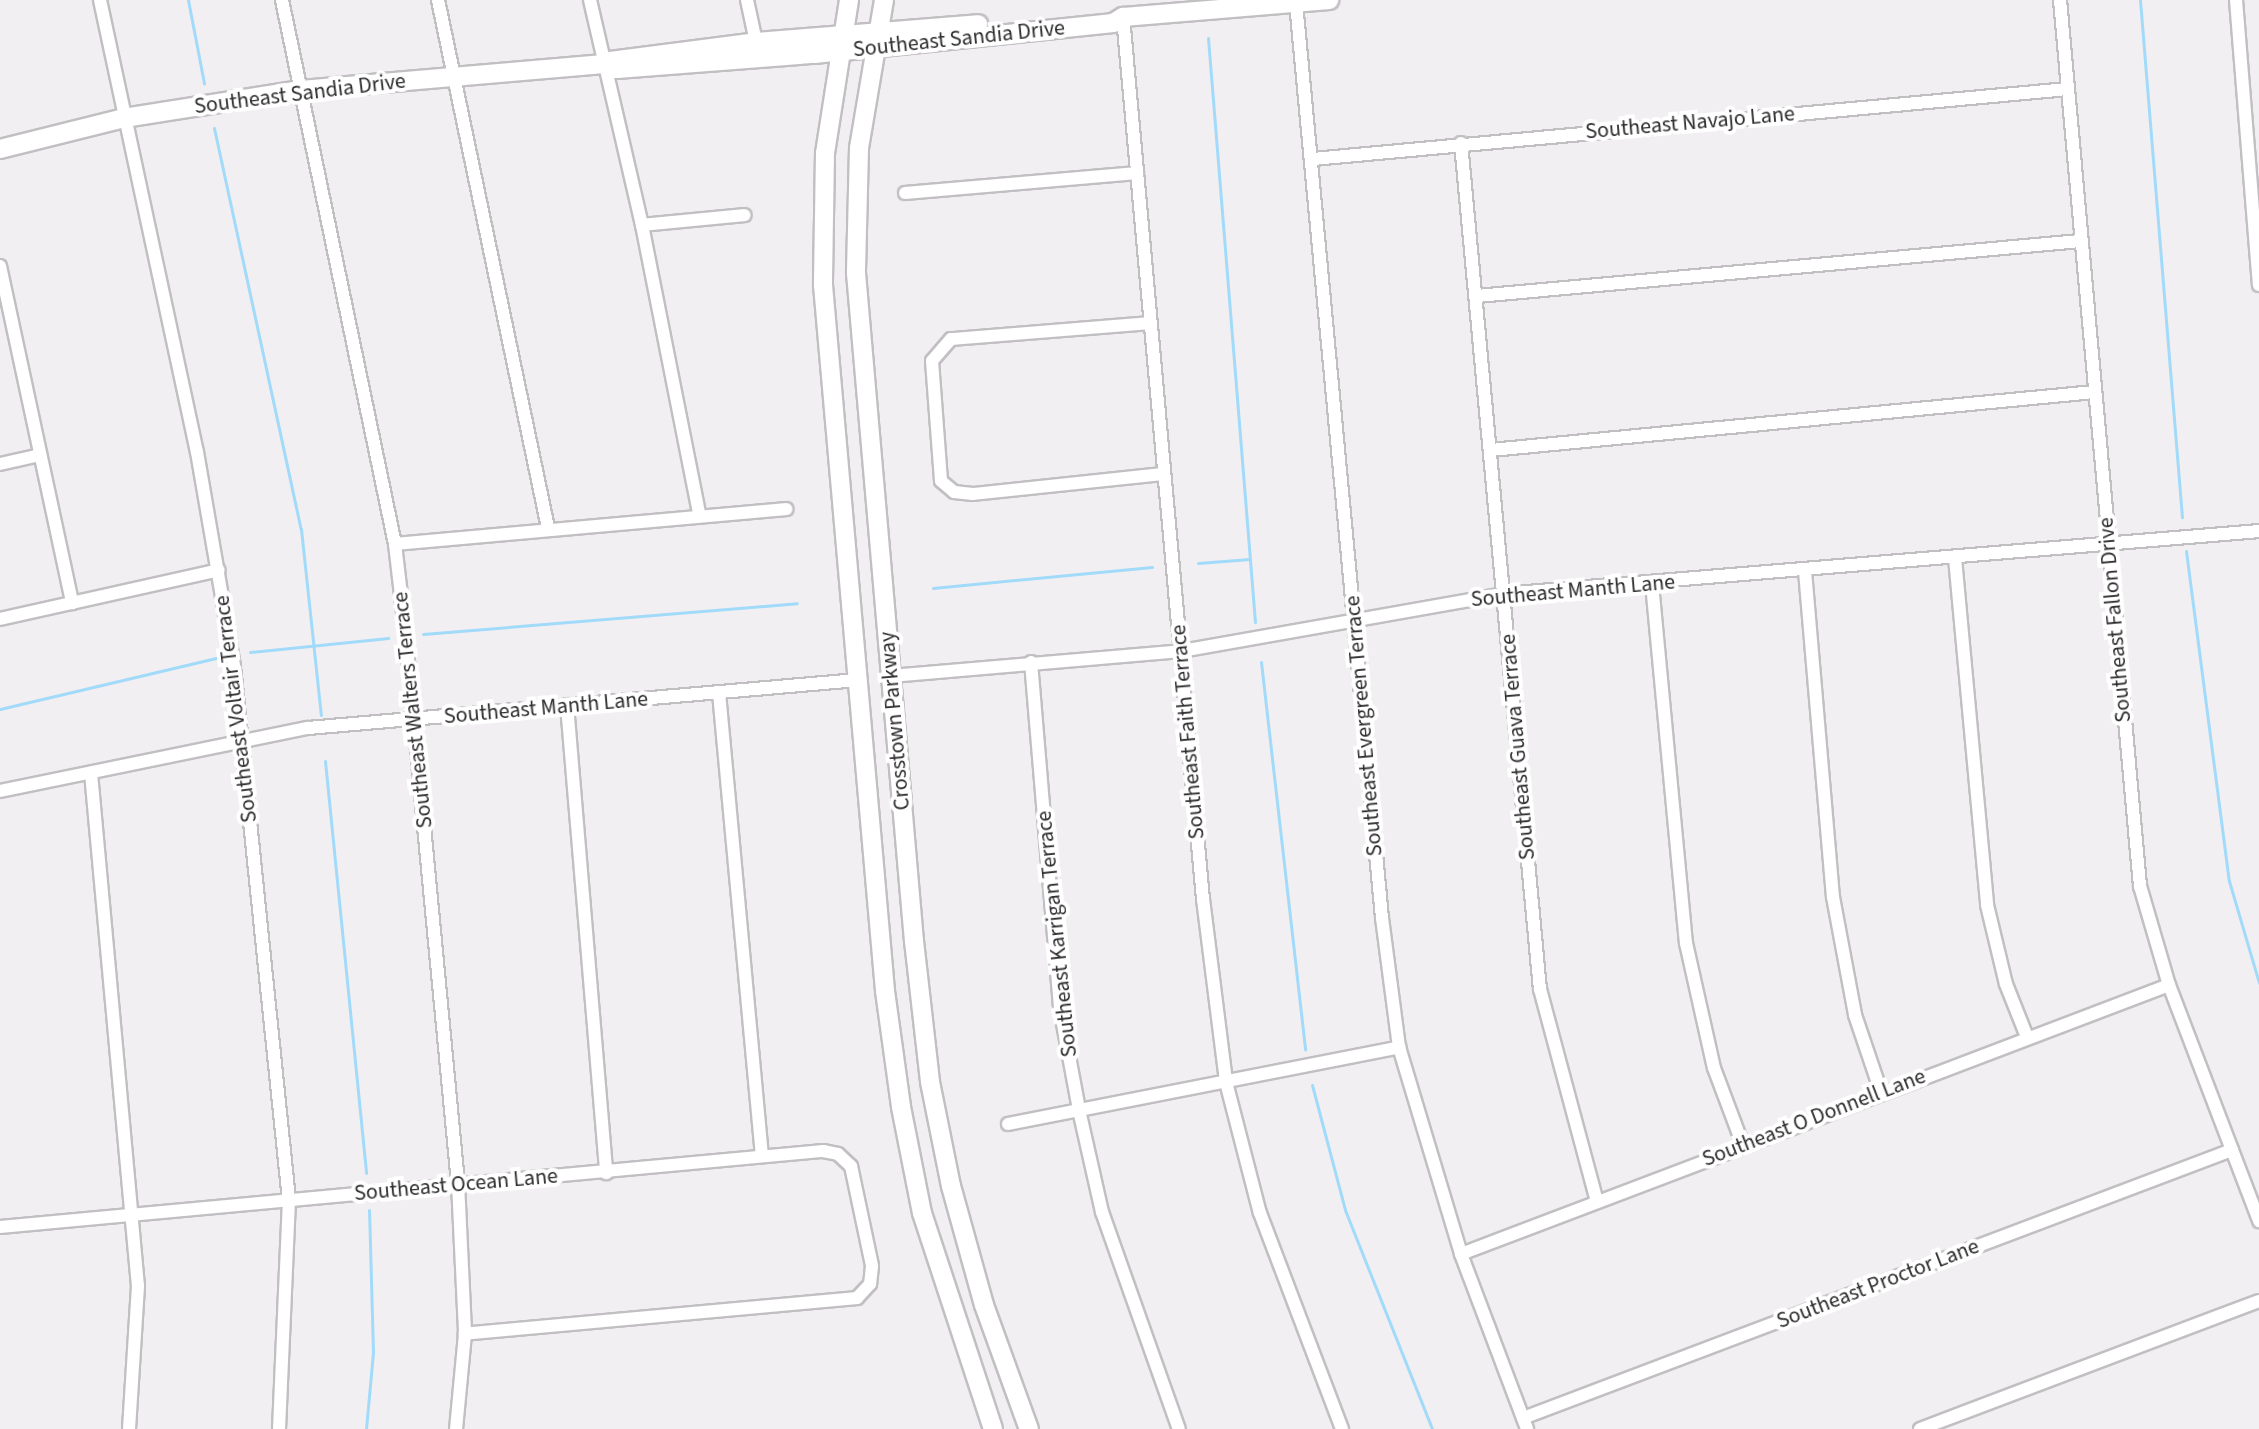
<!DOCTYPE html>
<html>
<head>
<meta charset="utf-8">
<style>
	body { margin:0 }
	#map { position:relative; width:2259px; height:1429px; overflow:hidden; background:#f2eff3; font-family:"Source Sans 3",sans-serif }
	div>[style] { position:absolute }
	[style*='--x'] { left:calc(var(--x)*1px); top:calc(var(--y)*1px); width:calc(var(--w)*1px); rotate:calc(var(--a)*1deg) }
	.stream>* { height:3px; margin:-1.5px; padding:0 1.5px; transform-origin:1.5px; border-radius:1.5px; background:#a2daf9 }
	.roads { filter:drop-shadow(2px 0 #c2bfc3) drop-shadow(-2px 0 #c2bfc3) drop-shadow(0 2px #c2bfc3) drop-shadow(0 -2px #c2bfc3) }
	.street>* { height:12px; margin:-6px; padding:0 6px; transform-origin:6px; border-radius:6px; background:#fff }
	.secondary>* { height:18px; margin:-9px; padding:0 9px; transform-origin:9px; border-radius:9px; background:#fff }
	span { translate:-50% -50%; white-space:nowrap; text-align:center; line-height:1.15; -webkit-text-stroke:8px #fff; paint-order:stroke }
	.street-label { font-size:22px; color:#2d2c2d }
</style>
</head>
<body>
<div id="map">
	<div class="stream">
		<div style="--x:188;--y:0;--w:85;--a:79.1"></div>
		<div style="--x:2140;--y:0;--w:519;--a:85.36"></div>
		<div style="--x:1208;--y:38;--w:586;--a:85.4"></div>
		<div style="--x:214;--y:128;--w:410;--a:77.8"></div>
		<div style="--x:301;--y:529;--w:187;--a:83.9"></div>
		<div style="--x:2186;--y:551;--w:333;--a:82.6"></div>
		<div style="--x:2229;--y:881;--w:106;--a:73.6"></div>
		<div style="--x:1198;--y:563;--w:52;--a:-4.4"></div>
		<div style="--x:933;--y:588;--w:220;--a:-5.5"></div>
		<div style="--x:423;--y:634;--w:375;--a:-4.7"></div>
		<div style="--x:250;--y:652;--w:139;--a:-5.8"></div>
		<div style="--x:1261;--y:662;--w:390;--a:83.5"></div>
		<div style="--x:0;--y:709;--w:222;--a:-13.3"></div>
		<div style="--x:325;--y:761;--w:414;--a:84.3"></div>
		<div style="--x:1312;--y:1085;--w:129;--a:75.2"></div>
		<div style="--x:1345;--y:1210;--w:236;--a:68.3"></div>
		<div style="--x:366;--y:1429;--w:77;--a:-84.8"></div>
		<div style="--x:373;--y:1352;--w:142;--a:-91.6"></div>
	</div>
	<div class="roads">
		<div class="street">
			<div style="--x:100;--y:0;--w:462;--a:77.9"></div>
			<div style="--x:197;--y:452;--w:217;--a:80.2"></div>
			<div style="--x:234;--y:666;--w:537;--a:84.12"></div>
			<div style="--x:289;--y:1200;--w:229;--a:92.5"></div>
			<div style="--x:282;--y:0;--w:556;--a:78.27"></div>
			<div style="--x:395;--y:544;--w:94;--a:83.3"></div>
			<div style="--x:406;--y:637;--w:548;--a:84.56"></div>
			<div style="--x:458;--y:1183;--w:151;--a:87.3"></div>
			<div style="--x:465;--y:1334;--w:95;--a:95.4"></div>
			<div style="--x:438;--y:0;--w:539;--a:78.23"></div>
			<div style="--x:590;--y:0;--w:231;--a:77"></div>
			<div style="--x:642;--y:225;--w:295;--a:78.8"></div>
			<div style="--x:747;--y:0;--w:43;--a:77.9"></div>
			<div style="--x:2060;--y:0;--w:890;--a:84.84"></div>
			<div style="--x:2140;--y:886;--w:103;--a:73.7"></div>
			<div style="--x:2169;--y:985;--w:253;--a:69.1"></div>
			<div style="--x:2236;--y:0;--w:286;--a:85.4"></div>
			<div style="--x:1296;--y:3;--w:919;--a:84.63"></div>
			<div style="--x:1382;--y:918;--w:130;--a:82.5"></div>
			<div style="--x:1399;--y:1047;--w:216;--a:73.3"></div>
			<div style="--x:1461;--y:1254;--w:187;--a:69.3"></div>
			<div style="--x:1123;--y:17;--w:886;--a:84.82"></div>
			<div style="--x:1203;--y:899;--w:184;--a:82.8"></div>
			<div style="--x:1226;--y:1082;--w:135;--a:75.5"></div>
			<div style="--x:1260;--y:1213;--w:231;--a:69.2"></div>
			<div style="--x:1461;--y:143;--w:850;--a:84.67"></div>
			<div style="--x:1540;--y:989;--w:220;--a:75"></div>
			<div style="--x:1313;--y:159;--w:757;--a:-5.3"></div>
			<div style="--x:905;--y:193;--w:233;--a:-4.9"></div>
			<div style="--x:642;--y:225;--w:103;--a:-5.5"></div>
			<div style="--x:0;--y:266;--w:345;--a:77.9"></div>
			<div style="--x:1477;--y:296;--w:606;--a:-5.21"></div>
			<div style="--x:1151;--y:323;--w:201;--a:175.4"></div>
			<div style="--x:951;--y:339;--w:29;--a:131"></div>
			<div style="--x:932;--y:361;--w:120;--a:85.7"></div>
			<div style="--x:941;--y:481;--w:17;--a:40"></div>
			<div style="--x:954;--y:492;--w:19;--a:6"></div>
			<div style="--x:973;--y:494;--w:192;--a:-6"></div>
			<div style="--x:1491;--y:450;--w:606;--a:-5.49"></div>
			<div style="--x:0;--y:464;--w:41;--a:-12.7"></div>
			<div style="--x:395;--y:544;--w:393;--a:-5.1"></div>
			<div style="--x:1955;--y:558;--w:348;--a:84.7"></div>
			<div style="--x:1987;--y:905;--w:81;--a:76.5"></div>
			<div style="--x:2006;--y:984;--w:57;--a:68.4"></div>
			<div style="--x:1805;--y:571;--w:327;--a:85.1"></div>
			<div style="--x:1833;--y:897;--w:120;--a:79.4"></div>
			<div style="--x:1855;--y:1015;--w:81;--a:71.3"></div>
			<div style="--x:1652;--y:584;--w:361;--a:84.6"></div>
			<div style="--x:1686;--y:943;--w:128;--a:77.4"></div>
			<div style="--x:1714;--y:1068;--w:82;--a:69.4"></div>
			<div style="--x:0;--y:619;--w:224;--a:-12.6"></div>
			<div style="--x:1031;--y:662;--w:347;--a:85.2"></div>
			<div style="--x:1060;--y:1008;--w:104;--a:79.4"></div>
			<div style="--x:1079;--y:1110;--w:105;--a:77.3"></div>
			<div style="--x:1102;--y:1212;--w:230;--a:70.5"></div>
			<div style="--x:891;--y:676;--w:291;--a:-4.9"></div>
			<div style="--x:1181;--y:651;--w:327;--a:-10"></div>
			<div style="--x:1503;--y:594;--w:759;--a:-4.76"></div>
			<div style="--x:719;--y:693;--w:465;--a:84.7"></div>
			<div style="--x:567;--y:705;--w:470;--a:85.2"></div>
			<div style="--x:91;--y:773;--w:515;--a:84.77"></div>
			<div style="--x:138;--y:1286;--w:143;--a:93.6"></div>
			<div style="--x:0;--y:791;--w:314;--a:-11.6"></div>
			<div style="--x:308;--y:728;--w:552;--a:-4.99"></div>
			<div style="--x:1008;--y:1124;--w:399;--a:-11.1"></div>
			<div style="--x:0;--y:1227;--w:827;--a:-5.28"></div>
			<div style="--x:823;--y:1151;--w:15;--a:11"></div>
			<div style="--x:838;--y:1154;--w:18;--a:43"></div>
			<div style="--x:851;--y:1166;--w:102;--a:78.1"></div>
			<div style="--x:872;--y:1266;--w:18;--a:96"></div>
			<div style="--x:870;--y:1284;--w:19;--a:133"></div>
			<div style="--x:857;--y:1298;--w:394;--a:174.8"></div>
			<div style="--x:1461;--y:1254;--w:757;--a:-20.8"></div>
			<div style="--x:1523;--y:1418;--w:758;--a:-20.71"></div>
			<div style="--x:1920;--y:1429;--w:362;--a:-20.7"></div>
		</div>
		<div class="secondary">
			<div style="--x:849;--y:0;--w:155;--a:98.9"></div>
			<div style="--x:825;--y:153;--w:132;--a:90.9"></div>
			<div style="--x:823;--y:285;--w:709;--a:84.98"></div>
			<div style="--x:885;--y:991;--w:117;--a:82.1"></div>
			<div style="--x:901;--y:1107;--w:108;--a:78.8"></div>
			<div style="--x:922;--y:1213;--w:227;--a:71.8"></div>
			<div style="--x:884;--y:0;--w:150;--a:99.6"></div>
			<div style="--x:859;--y:148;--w:125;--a:91.4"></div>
			<div style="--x:856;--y:273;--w:671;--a:85.04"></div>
			<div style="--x:914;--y:941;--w:142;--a:83.5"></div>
			<div style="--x:930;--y:1082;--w:106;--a:78.6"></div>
			<div style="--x:951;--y:1186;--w:123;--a:74.5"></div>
			<div style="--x:984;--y:1305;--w:132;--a:70.1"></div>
			<div style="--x:610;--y:61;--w:147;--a:-7.4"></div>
			<div style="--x:756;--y:42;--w:223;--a:-4.6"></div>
			<div style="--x:0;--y:149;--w:128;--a:-14"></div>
			<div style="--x:124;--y:118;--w:179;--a:-9"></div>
			<div style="--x:301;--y:90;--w:304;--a:-4.9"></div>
			<div style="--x:604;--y:64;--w:14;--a:21"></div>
			<div style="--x:617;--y:69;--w:198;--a:-4.4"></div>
			<div style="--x:814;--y:54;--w:301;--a:-5.9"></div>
			<div style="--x:1113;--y:23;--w:12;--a:-31"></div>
			<div style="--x:1123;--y:17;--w:207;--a:-4.7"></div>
		</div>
	</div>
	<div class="street-label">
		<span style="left:959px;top:39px;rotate:-6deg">Southeast Sandia Drive</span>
		<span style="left:300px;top:94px;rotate:-7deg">Southeast Sandia Drive</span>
		<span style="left:1690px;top:123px;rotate:-5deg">Southeast Navajo Lane</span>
		<span style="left:1573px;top:591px;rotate:-5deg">Southeast Manth Lane</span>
		<span style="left:2115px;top:620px;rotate:-95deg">Southeast Fallon Drive</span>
		<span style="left:546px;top:708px;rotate:-5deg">Southeast Manth Lane</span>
		<span style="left:236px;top:709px;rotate:-97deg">Southeast Voltair Terrace</span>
		<span style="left:413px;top:710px;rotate:-96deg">Southeast Walters Terrace</span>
		<span style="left:895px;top:721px;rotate:-95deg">Crosstown Parkway</span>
		<span style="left:1364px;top:726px;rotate:-95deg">Southeast Evergreen Terrace</span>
		<span style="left:1188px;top:732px;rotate:-95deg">Southeast Faith Terrace</span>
		<span style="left:1518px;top:747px;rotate:-95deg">Southeast Guava Terrace</span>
		<span style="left:1057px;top:934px;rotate:-96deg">Southeast Karrigan Terrace</span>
		<span style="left:1814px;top:1118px;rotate:-21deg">Southeast O Donnell Lane</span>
		<span style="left:456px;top:1185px;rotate:-5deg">Southeast Ocean Lane</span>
		<span style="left:1878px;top:1284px;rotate:-21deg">Southeast Proctor Lane</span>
	</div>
</div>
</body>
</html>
